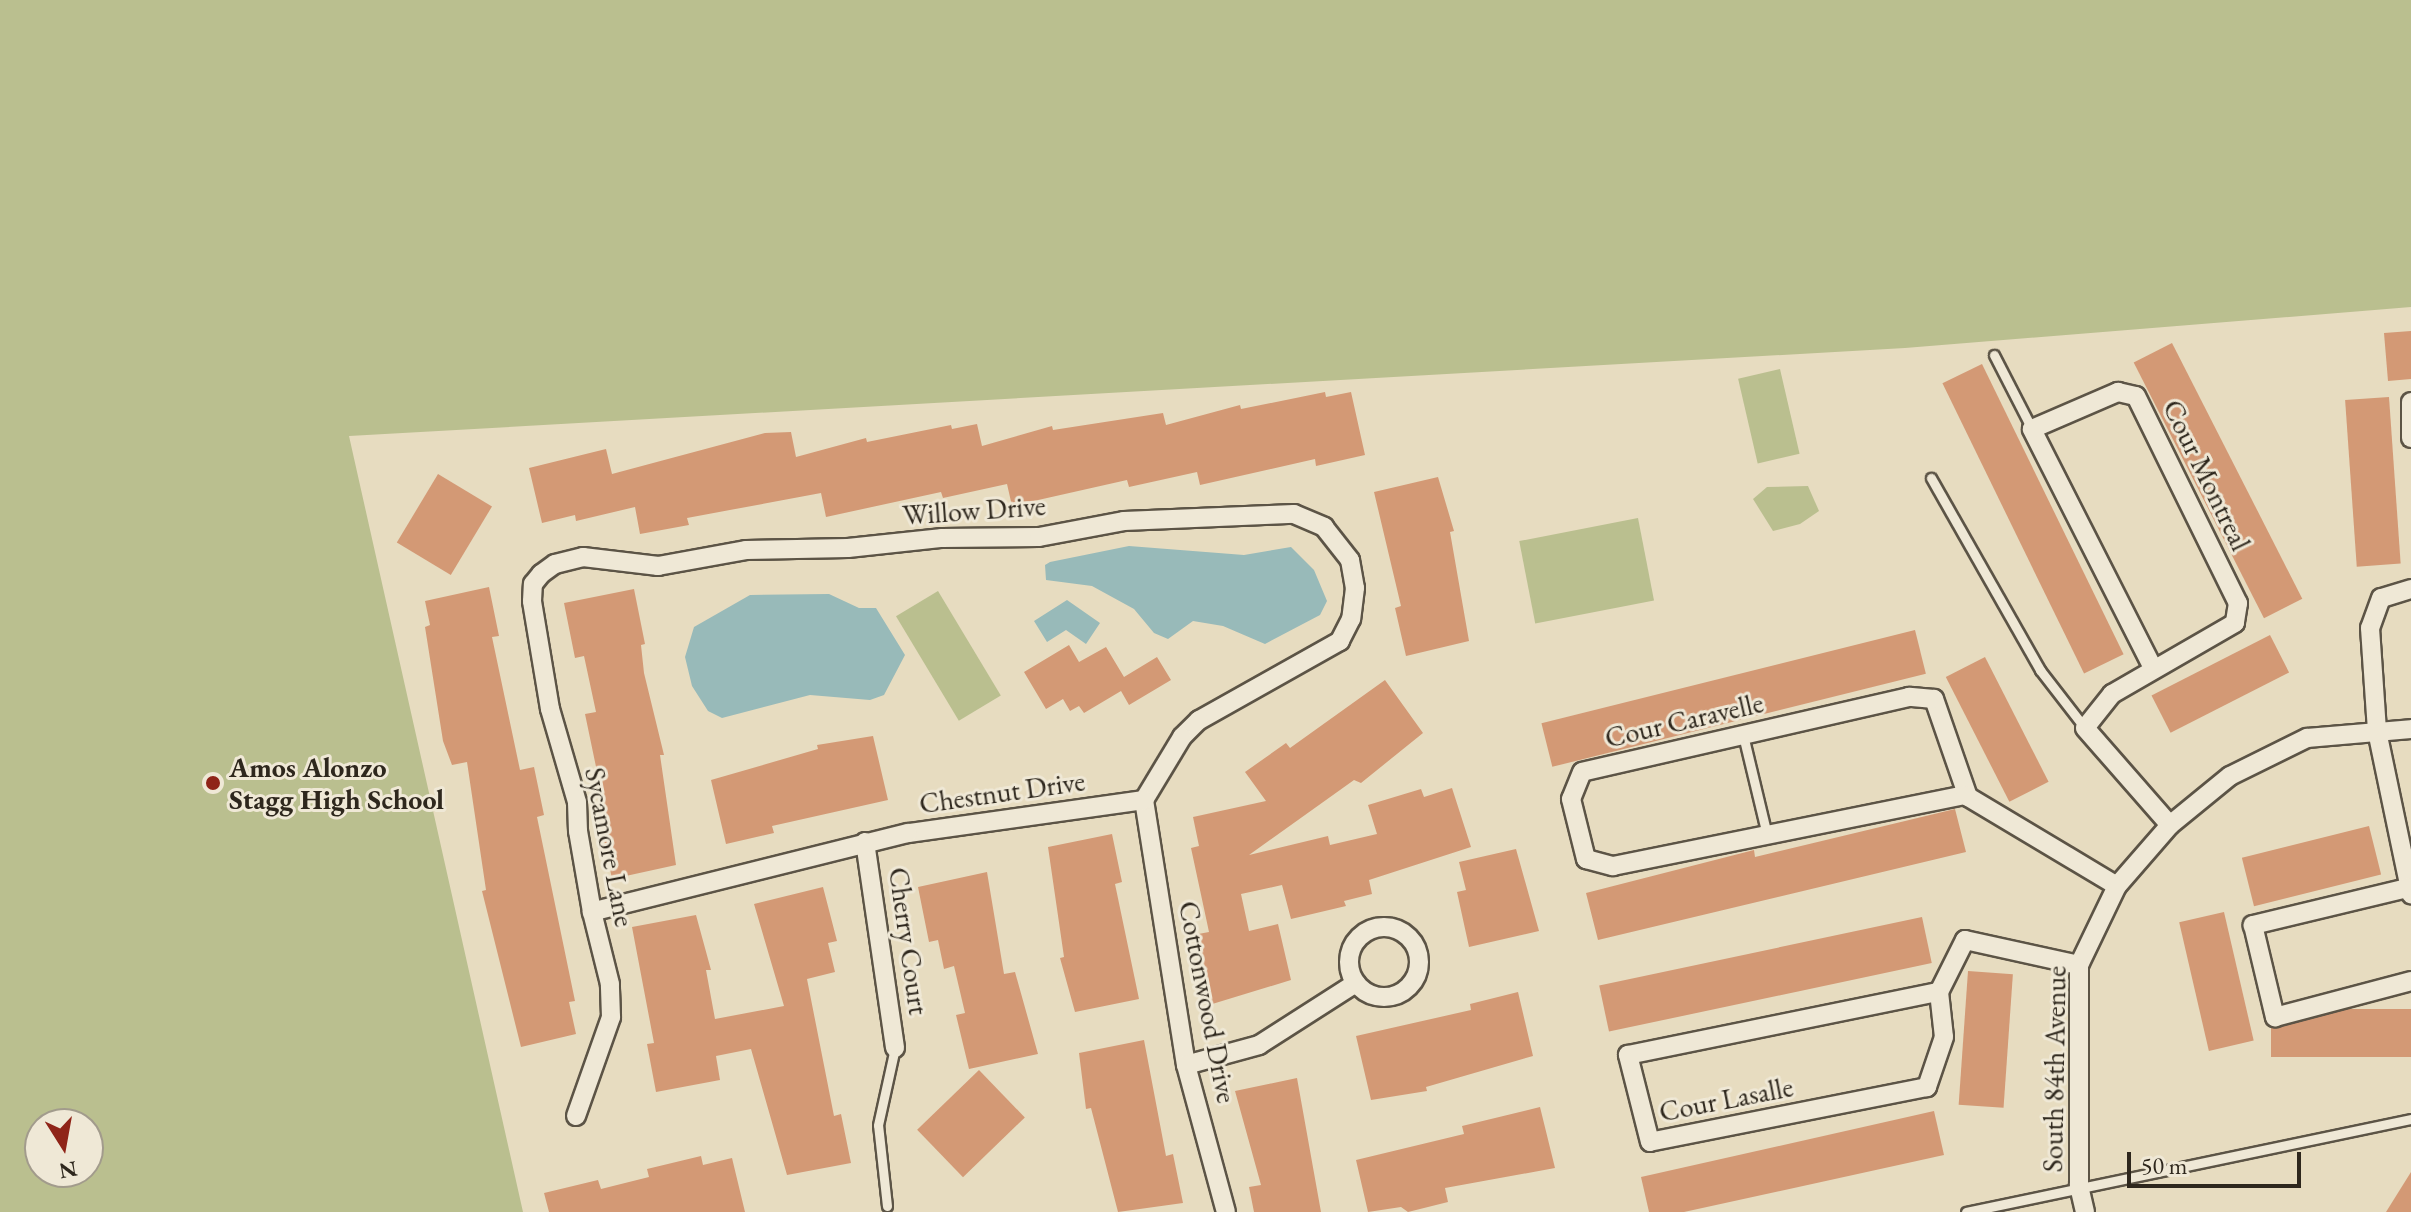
<!DOCTYPE html>
<html>
<head>
<meta charset="utf-8">
<style>
	body { margin:0 }
	#map { position:relative; width:2411px; height:1212px; overflow:hidden; background:#e7dcc0; font-family:"EB Garamond",serif }
	div>[style] { position:absolute }
	[style*='--x'] { left:calc(var(--x)*1px); top:calc(var(--y)*1px); width:calc(var(--w)*1px); rotate:calc(var(--a)*1deg) }
	.green>* { inset:0; background:#babf8f; transform-origin:0 0 }
	.water>* { inset:0; background:#98bab9 }
	.building>* { inset:0; background:#d39975; transform-origin:0 0 }
	.roads { filter:drop-shadow(2px 0 #5c5446) drop-shadow(-2px 0 #5c5446) drop-shadow(0 2px #5c5446) drop-shadow(0 -2px #5c5446) }
	.lane>* { height:9px; margin:-4.5px; padding:0 4.5px; transform-origin:4.5px; border-radius:4.5px; background:#efe8d6 }
	.street>* { height:18px; margin:-9px; padding:0 9px; transform-origin:9px; border-radius:9px; background:#efe8d6 }
	.street>.ring { margin:-9px; padding:0; box-sizing:content-box; background:none; border:18px solid #efe8d6; border-radius:50% }
	.dots>* { width:22px; height:22px; translate:-50% -50%; box-sizing:border-box; border:4px solid #efe8d6; border-radius:50% }
	span { translate:-50% -50%; white-space:nowrap; text-align:center; line-height:1.15; -webkit-text-stroke:6px #efe8d6; paint-order:stroke }
	.street-label { font-size:28px; color:#2e271d }
	.poi-label { font-size:28px; color:#2e271d; font-weight:700 }
	.left { translate:0 -50%; text-align:left }
	.north { position:absolute; left:24px; top:1108px; width:80px; height:80px; box-sizing:border-box; background:#efe8d6; border:2px solid #a29b8c; border-radius:50%; rotate:169deg; font-size:22px; font-weight:700; line-height:32px; text-align:center; color:#2e271d }
	.north::after { content:''; display:block; margin:auto; width:28px; height:36px; background:#8f2418; clip-path:polygon(50% 0,100% 100%,50% 72%,0 100%) }
	.scale { position:absolute; left:2127px; top:1152px; width:174px; height:36px; box-sizing:border-box; border:4px solid #2e271d; border-top:0; padding-left:10px; font-size:24px; line-height:28px; white-space:nowrap; color:#2e271d; -webkit-text-stroke:6px #efe8d6; paint-order:stroke }
</style>
</head>
<body>
<div id="map">
	<div class="green">
		<div style="clip-path:polygon(evenodd,0 0,2411px 0,2411px 307px,1905px 348px,349px 436px,523px 1212px,0 1212px,0 0,40px 1124px,88px 1124px,88px 1172px,40px 1172px,40px 1124px)"></div>
		<div style="left:1780px;top:369px;width:87px;height:43px;rotate:77deg"></div>
		<div style="clip-path:polygon(1808px 486px,1819px 511px,1800px 524px,1773px 531px,1753px 499px,1767px 487px)"></div>
		<div style="left:1638px;top:518px;width:84px;height:121px;rotate:79deg"></div>
		<div style="left:938px;top:591px;width:122px;height:49px;rotate:59deg"></div>
	</div>
	<div class="water">
		<div style="clip-path:polygon(1129px 546px,1244px 555px,1291px 547px,1314px 570px,1327px 601px,1320px 615px,1265px 644px,1223px 626px,1193px 621px,1168px 639px,1154px 633px,1134px 609px,1092px 586px,1046px 580px,1045px 565px,1050px 562px)"></div>
		<div style="clip-path:polygon(829px 594px,859px 608px,876px 608px,905px 655px,884px 695px,870px 700px,810px 695px,722px 718px,708px 711px,692px 686px,685px 657px,694px 627px,750px 595px)"></div>
		<div style="clip-path:polygon(1067px 600px,1100px 623px,1086px 644px,1066px 630px,1047px 642px,1034px 621px)"></div>
	</div>
	<div class="building">
		<div style="clip-path:polygon(2411px 331px,2411px 379px,2388px 381px,2384px 333px)"></div>
		<div style="left:2172px;top:343px;width:287px;height:43px;rotate:63deg"></div>
		<div style="left:1982px;top:364px;width:323px;height:44px;rotate:64deg"></div>
		<div style="clip-path:polygon(1325px 392px,1326px 397px,1351px 392px,1365px 455px,1316px 466px,1315px 459px,1200px 485px,1197px 472px,1129px 487px,1127px 480px,1012px 506px,1007px 484px,943px 498px,941px 492px,826px 517px,821px 493px,687px 518px,689px 525px,640px 534px,635px 507px,576px 521px,575px 515px,542px 523px,529px 468px,606px 449px,612px 474px,765px 433px,791px 432px,796px 457px,866px 438px,867px 442px,951px 425px,952px 429px,977px 424px,982px 446px,1052px 426px,1053px 430px,1163px 413px,1166px 425px,1240px 405px,1241px 409px)"></div>
		<div style="left:2389px;top:397px;width:167px;height:44px;rotate:86deg"></div>
		<div style="left:438px;top:474px;width:63px;height:80px;rotate:31deg"></div>
		<div style="clip-path:polygon(1438px 477px,1454px 531px,1450px 532px,1469px 641px,1406px 656px,1395px 608px,1401px 606px,1374px 492px)"></div>
		<div style="clip-path:polygon(489px 587px,499px 636px,492px 637px,520px 770px,534px 767px,544px 815px,537px 817px,575px 1001px,569px 1002px,576px 1034px,521px 1047px,482px 891px,486px 890px,467px 762px,452px 765px,443px 741px,425px 627px,430px 625px,425px 601px)"></div>
		<div style="clip-path:polygon(634px 589px,645px 644px,641px 645px,644px 673px,664px 755px,660px 755px,676px 865px,612px 879px,602px 830px,609px 829px,585px 714px,596px 712px,584px 656px,575px 658px,564px 603px)"></div>
		<div style="left:1915px;top:630px;width:45px;height:385px;rotate:76deg"></div>
		<div style="left:2270px;top:635px;width:42px;height:133px;rotate:63deg"></div>
		<div style="clip-path:polygon(1069px 645px,1079px 662px,1106px 647px,1124px 677px,1157px 657px,1171px 680px,1129px 705px,1121px 691px,1084px 713px,1079px 706px,1070px 711px,1063px 699px,1046px 709px,1024px 672px)"></div>
		<div style="left:1985px;top:657px;width:140px;height:44px;rotate:63deg"></div>
		<div style="clip-path:polygon(1385px 680px,1423px 733px,1361px 783px,1354px 780px,1249px 855px,1328px 836px,1330px 845px,1377px 834px,1368px 805px,1421px 789px,1424px 797px,1452px 788px,1471px 847px,1369px 880px,1372px 894px,1344px 901px,1346px 906px,1291px 919px,1282px 885px,1241px 894px,1249px 931px,1278px 924px,1291px 980px,1209px 1005px,1193px 935px,1209px 932px,1191px 848px,1199px 846px,1193px 817px,1266px 801px,1245px 772px,1286px 743px,1290px 748px)"></div>
		<div style="clip-path:polygon(873px 736px,888px 800px,772px 826px,774px 833px,726px 844px,711px 780px,818px 749px,817px 745px)"></div>
		<div style="clip-path:polygon(1955px 809px,1966px 852px,1598px 940px,1586px 893px,1754px 850px,1755px 857px)"></div>
		<div style="left:2369px;top:826px;width:50px;height:131px;rotate:76deg"></div>
		<div style="clip-path:polygon(1112px 834px,1122px 882px,1115px 884px,1139px 999px,1075px 1012px,1060px 958px,1064px 957px,1048px 847px)"></div>
		<div style="clip-path:polygon(1516px 849px,1539px 931px,1469px 947px,1457px 892px,1466px 890px,1459px 862px)"></div>
		<div style="clip-path:polygon(987px 872px,1004px 974px,1015px 972px,1038px 1054px,969px 1069px,956px 1015px,965px 1013px,954px 966px,944px 969px,938px 940px,929px 942px,918px 887px)"></div>
		<div style="clip-path:polygon(823px 887px,837px 941px,828px 943px,835px 972px,807px 979px,834px 1116px,841px 1114px,851px 1163px,787px 1175px,751px 1049px,716px 1056px,720px 1080px,656px 1092px,647px 1044px,654px 1043px,632px 927px,696px 915px,711px 970px,706px 970px,715px 1019px,784px 1006px,754px 904px)"></div>
		<div style="left:2224px;top:912px;width:132px;height:46px;rotate:77deg"></div>
		<div style="left:1922px;top:917px;width:47px;height:330px;rotate:78deg"></div>
		<div style="left:1968px;top:971px;width:45px;height:134px;rotate:4deg"></div>
		<div style="clip-path:polygon(1518px 992px,1533px 1056px,1426px 1087px,1427px 1091px,1371px 1100px,1356px 1036px,1471px 1010px,1470px 1004px)"></div>
		<div style="left:2411px;top:1009px;width:48px;height:140px;rotate:90deg"></div>
		<div style="clip-path:polygon(1144px 1040px,1166px 1156px,1173px 1154px,1183px 1203px,1118px 1212px,1091px 1108px,1086px 1109px,1079px 1053px)"></div>
		<div style="left:979px;top:1070px;width:66px;height:86px;rotate:46deg"></div>
		<div style="clip-path:polygon(1297px 1078px,1321px 1212px,1254px 1212px,1249px 1187px,1261px 1185px,1235px 1091px)"></div>
		<div style="clip-path:polygon(1540px 1107px,1555px 1168px,1445px 1188px,1448px 1202px,1408px 1212px,1401px 1207px,1368px 1212px,1356px 1160px,1464px 1134px,1462px 1126px)"></div>
		<div style="clip-path:polygon(1934px 1111px,1944px 1155px,1684px 1212px,1649px 1212px,1641px 1177px)"></div>
		<div style="clip-path:polygon(701px 1156px,703px 1165px,732px 1158px,745px 1212px,549px 1212px,544px 1193px,598px 1180px,601px 1189px,649px 1177px,647px 1169px)"></div>
		<div style="clip-path:polygon(2411px 1172px,2411px 1212px,2386px 1212px)"></div>
	</div>
	<div class="roads">
		<div class="lane">
			<div style="--x:1994;--y:355;--w:83;--a:62.8"></div>
			<div style="--x:1931;--y:478;--w:221;--a:60.4"></div>
			<div style="--x:2040;--y:670;--w:73;--a:52.2"></div>
			<div style="--x:1743;--y:735;--w:103;--a:76.5"></div>
			<div style="--x:887;--y:1206;--w:81;--a:-96.3"></div>
			<div style="--x:878;--y:1125;--w:79;--a:-77.6"></div>
			<div style="--x:1966;--y:1212;--w:455;--a:-11.8"></div>
		</div>
		<div class="street">
			<div style="--x:2411;--y:402;--w:36;--a:90"></div>
			<div style="--x:2411;--y:589;--w:31;--a:163"></div>
			<div style="--x:2381;--y:598;--w:32;--a:110"></div>
			<div style="--x:2370;--y:628;--w:103;--a:86.1"></div>
			<div style="--x:2377;--y:731;--w:167;--a:78.2"></div>
			<div style="--x:2153;--y:668;--w:268;--a:-116.9"></div>
			<div style="--x:2032;--y:429;--w:94;--a:-23.3"></div>
			<div style="--x:2118;--y:392;--w:18;--a:13"></div>
			<div style="--x:2136;--y:396;--w:231;--a:63.8"></div>
			<div style="--x:2238;--y:603;--w:20;--a:99"></div>
			<div style="--x:2235;--y:623;--w:142;--a:150"></div>
			<div style="--x:2112;--y:694;--w:43;--a:128.5"></div>
			<div style="--x:2085;--y:728;--w:129;--a:48.8"></div>
			<div style="--x:1968;--y:797;--w:104;--a:-109.1"></div>
			<div style="--x:1934;--y:699;--w:25;--a:-175"></div>
			<div style="--x:1909;--y:697;--w:335;--a:167.1"></div>
			<div style="--x:1582;--y:772;--w:29;--a:112"></div>
			<div style="--x:1571;--y:799;--w:62;--a:76"></div>
			<div style="--x:1586;--y:859;--w:28;--a:15"></div>
			<div style="--x:1613;--y:866;--w:359;--a:-11.4"></div>
			<div style="--x:1965;--y:795;--w:177;--a:30.9"></div>
			<div style="--x:1144;--y:800;--w:268;--a:81"></div>
			<div style="--x:1186;--y:1065;--w:152;--a:74.8"></div>
			<div style="--x:865;--y:842;--w:208;--a:81.7"></div>
			<div style="--x:2411;--y:887;--w:163;--a:166.5"></div>
			<div style="--x:2253;--y:925;--w:95;--a:76.6"></div>
			<div style="--x:2275;--y:1017;--w:141;--a:-14.8"></div>
			<div class="ring" style="left:1349px;top:927px;width:52px;height:52px"></div>
			<div style="--x:1939;--y:992;--w:45;--a:83.7"></div>
			<div style="--x:1944;--y:1037;--w:53;--a:108.8"></div>
			<div style="--x:1927;--y:1087;--w:282;--a:168.8"></div>
			<div style="--x:1650;--y:1142;--w:90;--a:-104.2"></div>
			<div style="--x:1628;--y:1055;--w:317;--a:-11.5"></div>
			<div style="--x:1939;--y:992;--w:58;--a:-63.4"></div>
			<div style="--x:1965;--y:940;--w:117;--a:12.4"></div>
			<div style="--x:1186;--y:1065;--w:76;--a:-15.3"></div>
			<div style="--x:1259;--y:1045;--w:115;--a:-32.6"></div>
			<div style="--x:576;--y:1116;--w:105;--a:-70.5"></div>
			<div style="--x:611;--y:1017;--w:33;--a:-92"></div>
			<div style="--x:610;--y:984;--w:74;--a:-104"></div>
			<div style="--x:592;--y:912;--w:82;--a:-99.8"></div>
			<div style="--x:578;--y:831;--w:29;--a:-92"></div>
			<div style="--x:577;--y:802;--w:97;--a:-106.2"></div>
			<div style="--x:550;--y:709;--w:109;--a:-99.5"></div>
			<div style="--x:532;--y:601;--w:17;--a:-87"></div>
			<div style="--x:533;--y:584;--w:13;--a:-51"></div>
			<div style="--x:541;--y:574;--w:17;--a:-36"></div>
			<div style="--x:555;--y:564;--w:29;--a:-14"></div>
			<div style="--x:583;--y:557;--w:76;--a:6.8"></div>
			<div style="--x:658;--y:566;--w:89;--a:-10.3"></div>
			<div style="--x:746;--y:550;--w:102;--a:-1.1"></div>
			<div style="--x:848;--y:548;--w:95;--a:-6.1"></div>
			<div style="--x:942;--y:538;--w:97;--a:-0.6"></div>
			<div style="--x:1039;--y:537;--w:86;--a:-10.7"></div>
			<div style="--x:1124;--y:521;--w:170;--a:-2.4"></div>
			<div style="--x:1294;--y:514;--w:33;--a:23"></div>
			<div style="--x:1324;--y:527;--w:42;--a:51.8"></div>
			<div style="--x:1350;--y:560;--w:28;--a:80"></div>
			<div style="--x:1355;--y:588;--w:31;--a:97"></div>
			<div style="--x:1351;--y:619;--w:25;--a:117"></div>
			<div style="--x:1340;--y:641;--w:162;--a:150.7"></div>
			<div style="--x:1199;--y:720;--w:24;--a:135"></div>
			<div style="--x:1182;--y:737;--w:74;--a:121.1"></div>
			<div style="--x:1144;--y:800;--w:238;--a:172"></div>
			<div style="--x:908;--y:833;--w:326;--a:166"></div>
			<div style="--x:2085;--y:1212;--w:28;--a:-103"></div>
			<div style="--x:2079;--y:1185;--w:220;--a:-90"></div>
			<div style="--x:2079;--y:965;--w:88;--a:-64.3"></div>
			<div style="--x:2117;--y:886;--w:81;--a:-49"></div>
			<div style="--x:2170;--y:825;--w:77;--a:-39.2"></div>
			<div style="--x:2230;--y:776;--w:86;--a:-26.3"></div>
			<div style="--x:2307;--y:738;--w:104;--a:-4.9"></div>
		</div>
	</div>
	<div class="dots">
		<div style="left:213px;top:783px;background:#8f2418"></div>
	</div>
	<div class="street-label">
		<span style="left:2207px;top:475px;rotate:64deg">Cour Montreal</span>
		<span style="left:974px;top:510px;rotate:-4deg">Willow Drive</span>
		<span style="left:1684px;top:720px;rotate:-13deg">Cour Caravelle</span>
		<span style="left:1002px;top:792px;rotate:-8deg">Chestnut Drive</span>
		<span style="left:610px;top:847px;rotate:79deg">Sycamore Lane</span>
		<span style="left:909px;top:941px;rotate:82deg">Cherry Court</span>
		<span style="left:1208px;top:1002px;rotate:79deg">Cottonwood Drive</span>
		<span style="left:2054px;top:1069px;rotate:-89deg">South 84th Avenue</span>
		<span style="left:1726px;top:1099px;rotate:-11deg">Cour Lasalle</span>
	</div>
	<div class="poi-label">
		<span class="left" style="left:229px;top:783px">Amos Alonzo<br>Stagg High School</span>
	</div>
	<div class="north">N</div>
	<div class="scale">50 m</div>
</div>
</body>
</html>
